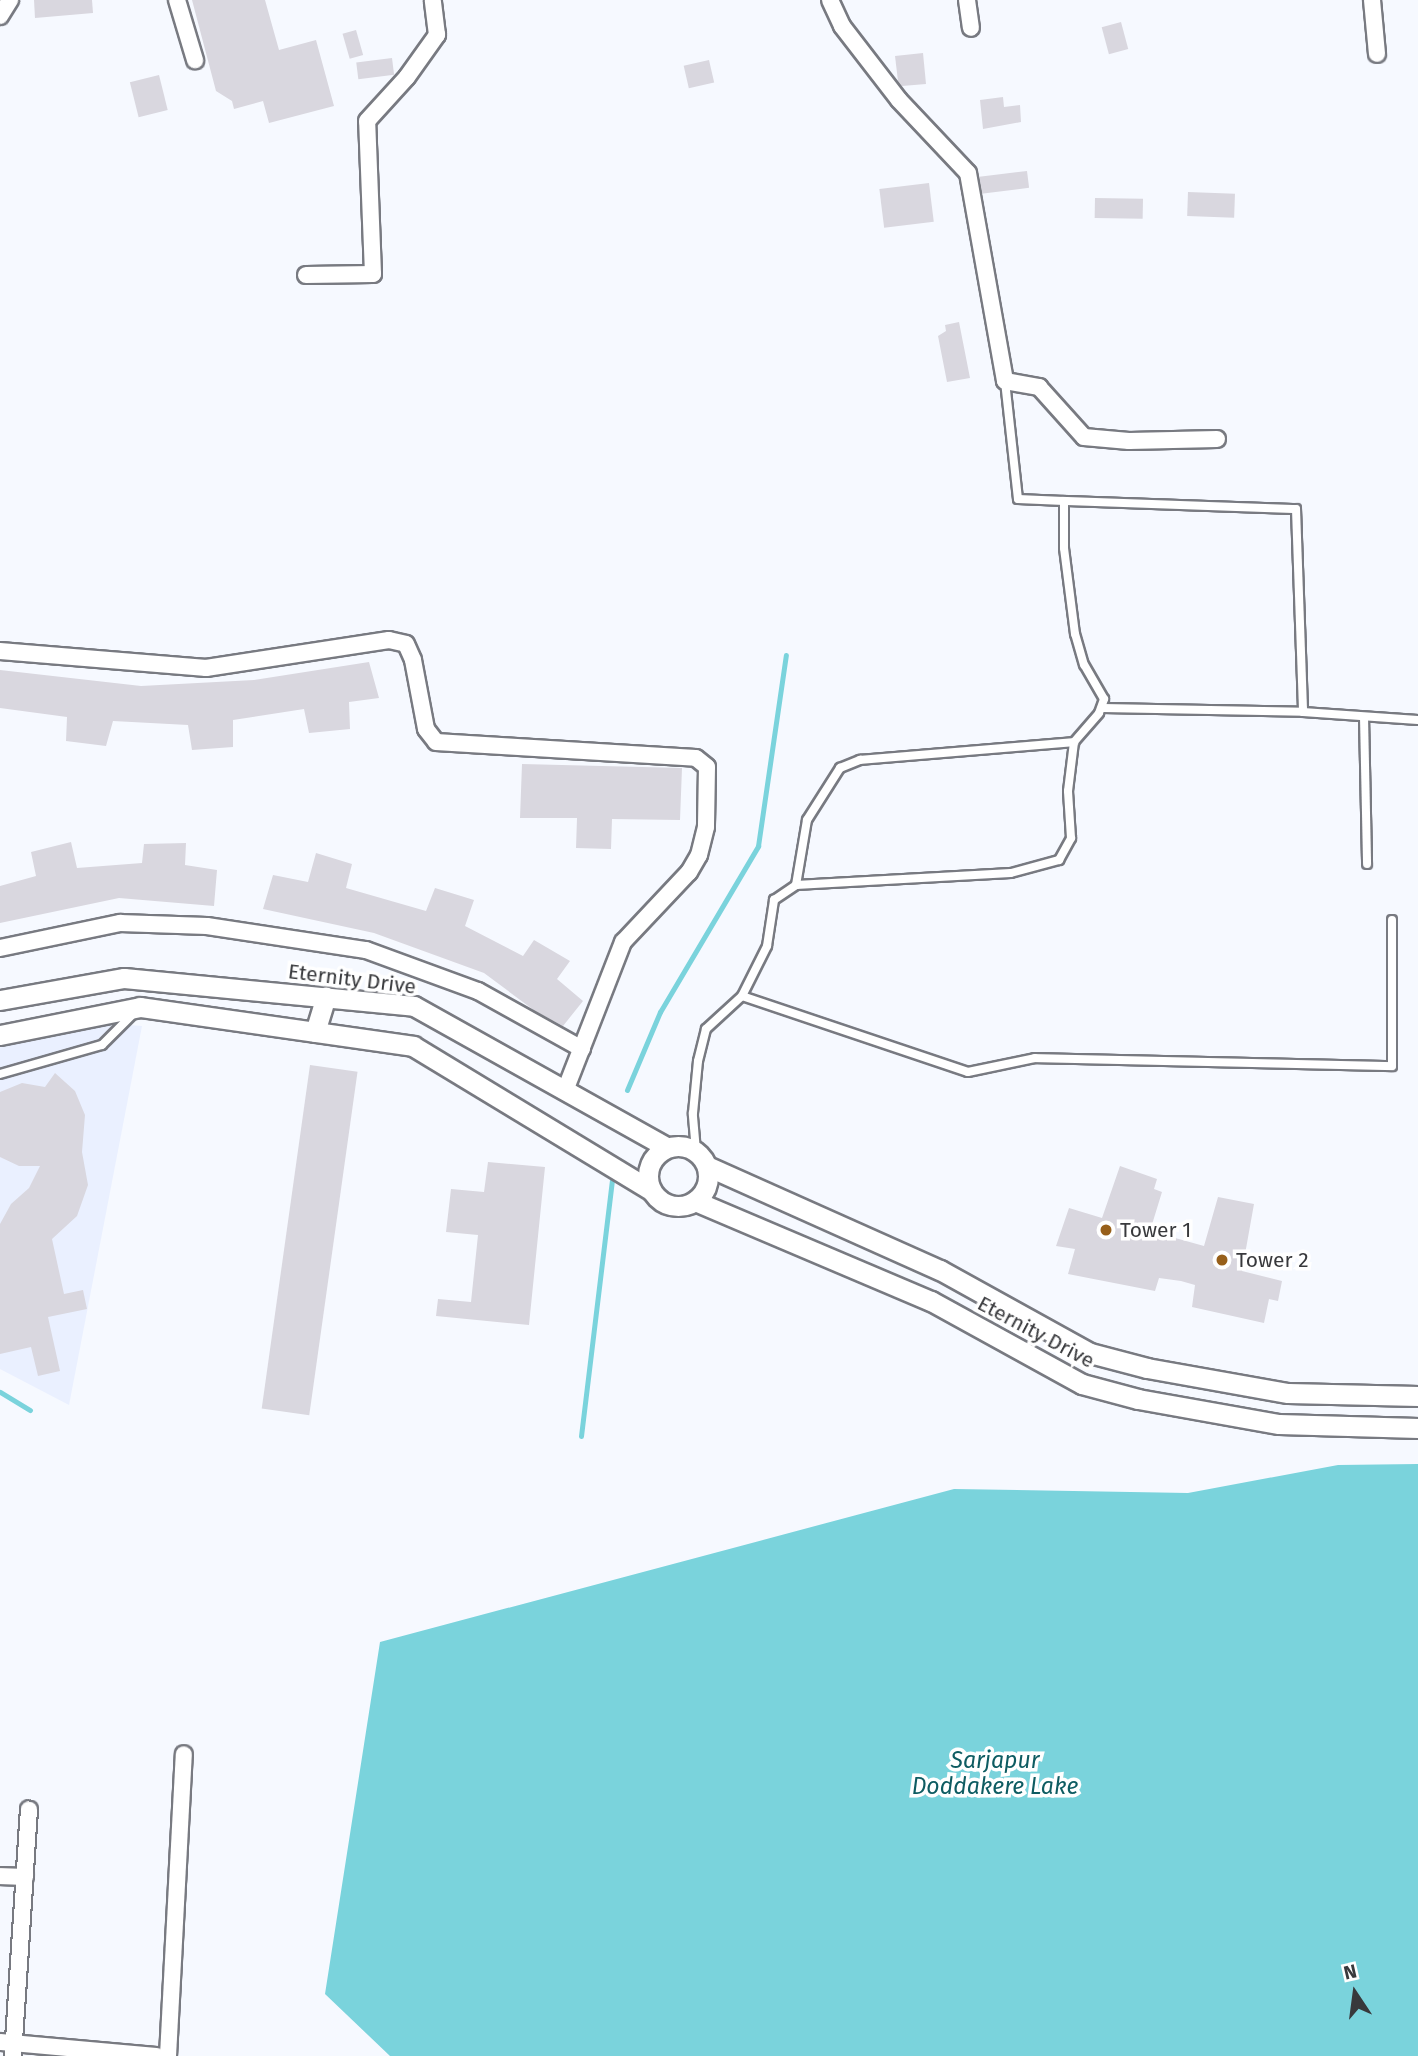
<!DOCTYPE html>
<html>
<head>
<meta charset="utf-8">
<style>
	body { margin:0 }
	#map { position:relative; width:1418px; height:2056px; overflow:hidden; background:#f6f9ff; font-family:"Fira Sans",sans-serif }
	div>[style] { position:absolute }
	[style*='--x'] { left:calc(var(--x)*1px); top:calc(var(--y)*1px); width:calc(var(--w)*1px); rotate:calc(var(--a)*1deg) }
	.built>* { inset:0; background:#eaf0ff }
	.water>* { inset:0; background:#7ad3dc }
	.stream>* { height:5px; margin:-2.5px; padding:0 2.5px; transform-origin:2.5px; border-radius:2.5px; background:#7ad3dc }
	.building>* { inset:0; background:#d9d7df; transform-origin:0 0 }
	.roads { filter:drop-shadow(2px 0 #787a81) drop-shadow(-2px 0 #787a81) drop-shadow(0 2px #787a81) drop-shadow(0 -2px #787a81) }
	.service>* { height:8px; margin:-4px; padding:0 4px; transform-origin:4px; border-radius:4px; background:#fff }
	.minor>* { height:16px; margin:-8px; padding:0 8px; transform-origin:8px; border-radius:8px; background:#fff }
	.tertiary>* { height:19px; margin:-9.5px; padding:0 9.5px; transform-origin:9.5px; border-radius:9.5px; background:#fff }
	.tertiary>.ring { margin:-9.5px; padding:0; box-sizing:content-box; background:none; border:19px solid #fff; border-radius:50% }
	.dots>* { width:19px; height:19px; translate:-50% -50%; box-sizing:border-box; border:4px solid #fff; border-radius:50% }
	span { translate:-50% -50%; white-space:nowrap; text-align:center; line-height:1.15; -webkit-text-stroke:7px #fff; paint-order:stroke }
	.street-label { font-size:21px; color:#38393c }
	.poi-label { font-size:21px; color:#38393c }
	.left { translate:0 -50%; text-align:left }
	.water-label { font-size:23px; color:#0e5c62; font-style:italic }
	.north { position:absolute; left:1320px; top:1958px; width:70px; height:70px; -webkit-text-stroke:5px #fff; paint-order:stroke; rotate:347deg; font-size:19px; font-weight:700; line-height:28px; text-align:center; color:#38393c }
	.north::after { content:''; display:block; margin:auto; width:24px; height:32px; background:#38393c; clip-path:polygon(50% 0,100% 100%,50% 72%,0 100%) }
</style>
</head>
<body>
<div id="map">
	<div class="built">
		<div style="clip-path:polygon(102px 1023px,142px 1026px,69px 1405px,0 1369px,0 1046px)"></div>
	</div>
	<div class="water">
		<div style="clip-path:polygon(1418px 1464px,1418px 2056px,390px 2056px,325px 1994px,380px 1642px,954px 1489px,1188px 1493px,1338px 1465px)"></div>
	</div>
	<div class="stream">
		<div style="--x:627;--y:1090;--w:85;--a:-67.1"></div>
		<div style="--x:660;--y:1012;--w:193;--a:-59.4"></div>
		<div style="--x:758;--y:846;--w:193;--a:-81.7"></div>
		<div style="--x:0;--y:1392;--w:35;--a:31"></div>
		<div style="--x:581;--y:1436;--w:259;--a:-83.1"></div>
	</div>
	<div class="building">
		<div style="clip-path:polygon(34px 0,92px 0,93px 13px,35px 18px)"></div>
		<div style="clip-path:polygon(192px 0,265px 0,279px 50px,316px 40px,334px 106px,269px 123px,263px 101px,234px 109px,232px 101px,216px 91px)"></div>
		<div style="left:1121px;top:22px;width:28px;height:20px;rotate:75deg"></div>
		<div style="left:356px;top:30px;width:26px;height:14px;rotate:74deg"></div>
		<div style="clip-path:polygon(923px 53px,926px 84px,902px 86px,898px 81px,895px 56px)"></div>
		<div style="left:392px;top:58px;width:17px;height:36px;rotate:83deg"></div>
		<div style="left:709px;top:60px;width:23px;height:26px;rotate:77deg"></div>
		<div style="left:159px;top:75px;width:36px;height:30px;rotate:76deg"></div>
		<div style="clip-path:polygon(1003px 97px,1004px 107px,1020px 105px,1021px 122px,983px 129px,980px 100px)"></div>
		<div style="left:1027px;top:171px;width:17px;height:48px;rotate:83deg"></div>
		<div style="left:929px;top:183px;width:39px;height:50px;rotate:83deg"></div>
		<div style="left:1188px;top:192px;width:47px;height:24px;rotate:2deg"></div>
		<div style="left:1095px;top:198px;width:48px;height:20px;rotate:1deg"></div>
		<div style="clip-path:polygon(959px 322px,970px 378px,947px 382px,938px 336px,946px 331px,945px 325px)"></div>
		<div style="clip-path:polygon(369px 662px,379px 698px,349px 702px,350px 729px,309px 733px,304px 709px,233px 720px,233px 747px,192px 750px,188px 725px,113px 721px,106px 746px,66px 741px,67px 717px,0 708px,0 670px,141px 686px,254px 680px)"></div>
		<div style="clip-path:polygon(522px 764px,682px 768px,680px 820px,612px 819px,611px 849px,576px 848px,577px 818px,520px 818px)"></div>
		<div style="clip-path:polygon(71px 842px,77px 868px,142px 863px,144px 844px,186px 843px,185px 865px,217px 870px,214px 906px,119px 898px,0 923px,0 886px,36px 876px,31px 852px)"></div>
		<div style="clip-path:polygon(316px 853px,352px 864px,346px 888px,426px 911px,435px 888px,474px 900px,465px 926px,523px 956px,534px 940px,570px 961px,557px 979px,583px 1001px,563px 1026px,535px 1011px,484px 973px,374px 933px,263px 909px,273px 875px,308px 882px)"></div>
		<div style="left:310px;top:1065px;width:48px;height:347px;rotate:8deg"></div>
		<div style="clip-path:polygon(55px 1073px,75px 1091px,85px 1115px,82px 1152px,88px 1185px,77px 1216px,52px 1239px,64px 1294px,83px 1290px,87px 1309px,48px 1317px,60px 1371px,38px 1376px,31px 1347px,0 1354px,0 1224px,11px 1204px,29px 1188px,40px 1166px,19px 1166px,0 1157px,0 1092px,22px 1083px,45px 1087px)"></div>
		<div style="clip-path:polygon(488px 1162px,545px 1167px,529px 1325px,436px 1316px,438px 1299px,471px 1302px,478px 1235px,446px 1232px,451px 1189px,484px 1192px)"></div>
		<div style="clip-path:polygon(1120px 1166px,1157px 1179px,1154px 1189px,1162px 1192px,1150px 1231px,1204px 1246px,1218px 1197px,1254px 1204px,1242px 1271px,1282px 1281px,1278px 1301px,1269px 1299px,1264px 1323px,1192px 1307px,1195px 1285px,1181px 1281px,1159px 1278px,1155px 1291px,1068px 1274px,1075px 1249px,1056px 1246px,1069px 1208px,1102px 1218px)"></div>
	</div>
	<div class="roads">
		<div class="service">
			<div style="--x:1064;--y:501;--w:232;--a:2"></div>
			<div style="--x:1296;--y:509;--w:203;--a:88"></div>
			<div style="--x:1103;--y:708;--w:200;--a:1.1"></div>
			<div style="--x:1303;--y:712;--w:115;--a:4"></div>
			<div style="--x:1364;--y:717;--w:147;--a:88.8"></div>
			<div style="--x:796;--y:885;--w:66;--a:-80.4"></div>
			<div style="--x:807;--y:820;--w:62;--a:-57.6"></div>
			<div style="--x:840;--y:768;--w:22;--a:-22"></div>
			<div style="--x:860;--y:760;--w:215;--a:-4.8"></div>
			<div style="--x:742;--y:996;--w:56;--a:-63.4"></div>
			<div style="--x:767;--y:946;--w:47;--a:-81.3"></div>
			<div style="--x:774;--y:900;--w:27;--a:-34"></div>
			<div style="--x:796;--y:885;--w:215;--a:-3.2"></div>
			<div style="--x:1011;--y:873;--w:50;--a:-15.2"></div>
			<div style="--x:1059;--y:860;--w:25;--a:-61"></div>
			<div style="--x:1071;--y:838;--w:47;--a:-93.7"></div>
			<div style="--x:1068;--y:791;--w:49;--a:-83"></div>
			<div style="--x:1074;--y:742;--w:38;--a:-49"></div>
			<div style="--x:1099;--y:713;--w:15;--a:-70"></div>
			<div style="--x:1104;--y:699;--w:39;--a:-120"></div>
			<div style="--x:1084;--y:665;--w:32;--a:-106"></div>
			<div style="--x:1075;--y:634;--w:87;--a:-97.3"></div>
			<div style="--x:1064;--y:548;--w:47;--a:-90"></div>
			<div style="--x:1064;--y:501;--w:46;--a:-177.5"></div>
			<div style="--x:1018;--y:499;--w:119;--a:-96.3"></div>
			<div style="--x:0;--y:1074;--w:106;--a:-15.9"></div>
			<div style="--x:102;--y:1045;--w:44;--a:-45"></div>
			<div style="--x:696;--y:1151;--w:38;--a:-95"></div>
			<div style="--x:693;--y:1113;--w:52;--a:-84.5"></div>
			<div style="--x:698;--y:1061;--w:33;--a:-76"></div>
			<div style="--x:706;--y:1029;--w:49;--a:-42.5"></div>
			<div style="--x:742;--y:996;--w:238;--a:18.6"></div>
			<div style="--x:968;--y:1072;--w:68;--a:-11.8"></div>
			<div style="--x:1035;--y:1058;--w:357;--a:1.3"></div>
			<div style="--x:1392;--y:1066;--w:146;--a:-90"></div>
		</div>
		<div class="minor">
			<div style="--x:177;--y:0;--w:63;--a:73.3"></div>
			<div style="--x:830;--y:0;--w:29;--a:65"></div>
			<div style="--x:842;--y:26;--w:93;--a:52.4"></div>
			<div style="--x:899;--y:100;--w:100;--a:46.6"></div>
			<div style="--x:968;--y:173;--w:211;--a:79.9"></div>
			<div style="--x:1005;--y:381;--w:35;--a:10"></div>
			<div style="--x:1039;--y:387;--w:67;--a:48"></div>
			<div style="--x:1084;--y:437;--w:45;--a:5.1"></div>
			<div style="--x:1129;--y:441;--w:88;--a:-1.3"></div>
			<div style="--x:967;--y:0;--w:28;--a:82"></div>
			<div style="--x:1372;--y:0;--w:54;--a:84.7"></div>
			<div style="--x:0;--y:16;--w:19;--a:-58"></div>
			<div style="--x:306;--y:275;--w:67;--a:-0.9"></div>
			<div style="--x:373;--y:274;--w:153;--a:-92.2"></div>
			<div style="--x:367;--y:121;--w:59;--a:-47.7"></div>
			<div style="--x:407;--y:77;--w:52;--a:-54.5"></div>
			<div style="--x:437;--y:35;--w:35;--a:-97"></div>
			<div style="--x:0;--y:651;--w:207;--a:4.7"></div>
			<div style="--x:206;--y:668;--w:185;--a:-8.7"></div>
			<div style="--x:389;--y:640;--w:17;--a:13"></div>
			<div style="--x:406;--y:644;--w:17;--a:66"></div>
			<div style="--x:413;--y:660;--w:70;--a:79.3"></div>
			<div style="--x:426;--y:729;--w:16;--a:52"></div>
			<div style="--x:436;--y:742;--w:260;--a:3.5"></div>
			<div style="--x:696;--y:758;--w:14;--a:39"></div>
			<div style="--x:707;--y:767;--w:60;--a:91"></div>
			<div style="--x:706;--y:827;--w:29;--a:104"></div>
			<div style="--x:699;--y:855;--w:20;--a:120"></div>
			<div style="--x:689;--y:872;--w:96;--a:133.3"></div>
			<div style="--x:623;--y:942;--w:160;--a:111.3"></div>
			<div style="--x:0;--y:948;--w:123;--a:-11.8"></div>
			<div style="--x:120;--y:923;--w:87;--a:2"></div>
			<div style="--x:207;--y:926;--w:161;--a:8.6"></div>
			<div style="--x:366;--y:950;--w:119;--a:20.1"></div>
			<div style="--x:478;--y:991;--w:119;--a:29.1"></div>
			<div style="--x:0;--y:1876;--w:25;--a:2"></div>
			<div style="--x:0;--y:2042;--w:157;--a:5.1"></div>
			<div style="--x:13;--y:2056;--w:247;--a:-86.3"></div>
			<div style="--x:168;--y:2056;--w:302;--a:-87"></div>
		</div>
		<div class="tertiary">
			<div style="--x:0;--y:1000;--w:126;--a:-10.1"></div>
			<div style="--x:124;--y:978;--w:291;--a:5.5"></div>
			<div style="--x:414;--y:1006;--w:289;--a:29.2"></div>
			<div style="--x:315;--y:1032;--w:37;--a:-73"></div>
			<div style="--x:0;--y:1035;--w:143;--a:-11.3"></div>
			<div style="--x:140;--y:1007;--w:276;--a:8.1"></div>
			<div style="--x:413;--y:1046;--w:278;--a:31.2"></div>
			<div class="ring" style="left:648px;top:1146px;width:41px;height:41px"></div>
			<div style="--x:707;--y:1166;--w:255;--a:24.1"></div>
			<div style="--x:940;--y:1270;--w:171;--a:29"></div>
			<div style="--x:1090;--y:1353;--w:59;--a:14.7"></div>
			<div style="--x:1147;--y:1368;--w:143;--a:10.1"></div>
			<div style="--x:1288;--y:1393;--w:130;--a:1.3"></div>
			<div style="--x:695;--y:1201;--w:256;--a:23"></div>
			<div style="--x:931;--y:1301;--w:172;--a:28.8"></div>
			<div style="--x:1082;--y:1384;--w:58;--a:15"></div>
			<div style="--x:1138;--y:1399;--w:143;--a:10.1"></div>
			<div style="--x:1279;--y:1424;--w:139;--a:1.6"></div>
		</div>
	</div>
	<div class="dots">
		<div style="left:1106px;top:1230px;background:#975f1a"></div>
		<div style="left:1222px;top:1260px;background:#975f1a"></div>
	</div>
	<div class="street-label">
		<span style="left:352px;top:979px;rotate:7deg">Eternity Drive</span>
		<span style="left:1036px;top:1332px;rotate:28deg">Eternity Drive</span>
	</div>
	<div class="poi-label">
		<span class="left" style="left:1120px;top:1230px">Tower 1</span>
		<span class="left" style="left:1236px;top:1260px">Tower 2</span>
	</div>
	<div class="water-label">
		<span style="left:995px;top:1773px">Sarjapur<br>Doddakere Lake</span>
	</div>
	<div class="north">N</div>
</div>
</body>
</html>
